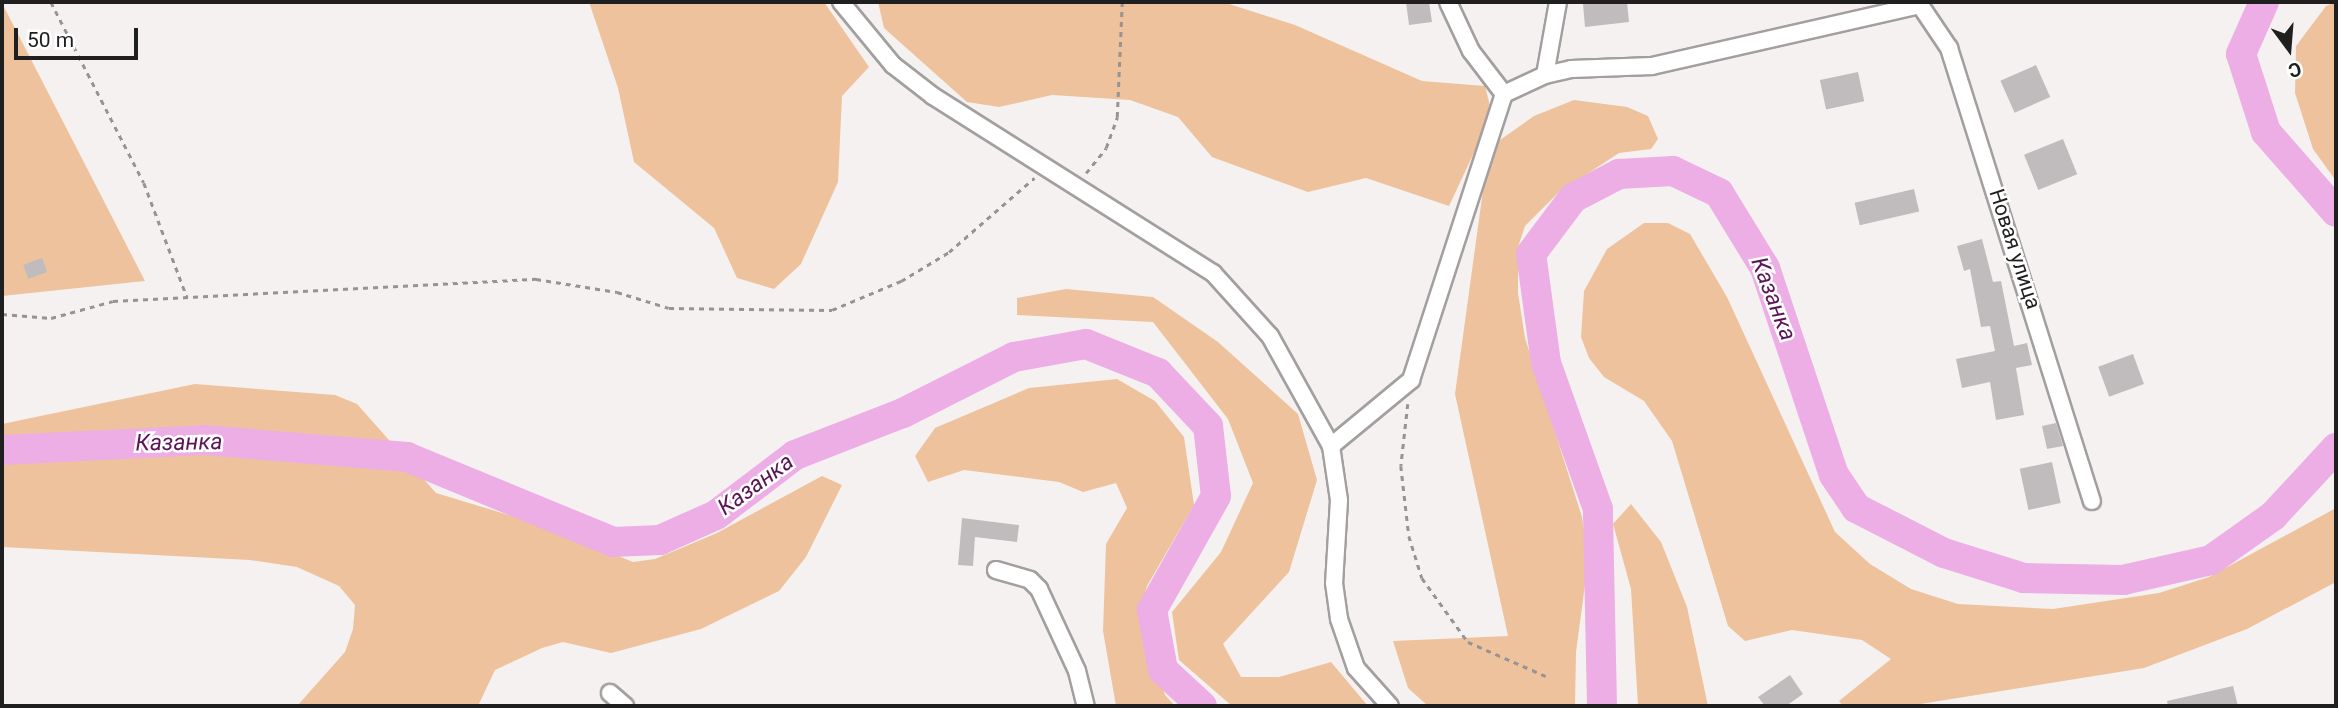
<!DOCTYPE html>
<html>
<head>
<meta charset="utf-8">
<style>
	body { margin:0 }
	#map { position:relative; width:2338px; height:708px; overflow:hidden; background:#f6f1f1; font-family:Roboto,sans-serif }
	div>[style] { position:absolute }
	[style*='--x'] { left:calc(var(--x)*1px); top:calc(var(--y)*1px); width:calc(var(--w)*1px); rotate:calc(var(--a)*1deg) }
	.green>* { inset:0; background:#eec29c }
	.river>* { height:30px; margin:-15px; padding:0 15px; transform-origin:15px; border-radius:15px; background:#ecaee4 }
	.building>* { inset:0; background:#c0bcbe; transform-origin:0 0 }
	.path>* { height:2.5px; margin-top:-1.25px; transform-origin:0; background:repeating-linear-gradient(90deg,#969393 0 5px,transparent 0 10px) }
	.roads { filter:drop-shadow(2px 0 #a49f9f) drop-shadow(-2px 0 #a49f9f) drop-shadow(0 2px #a49f9f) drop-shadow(0 -2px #a49f9f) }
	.minor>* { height:16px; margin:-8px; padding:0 8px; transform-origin:8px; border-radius:8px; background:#fff }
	span { translate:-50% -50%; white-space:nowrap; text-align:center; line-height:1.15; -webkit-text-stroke:5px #fff; paint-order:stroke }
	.street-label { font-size:21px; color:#201f1f }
	.water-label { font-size:23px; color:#5b1556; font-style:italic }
	.frame { position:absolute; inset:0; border:4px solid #201f1f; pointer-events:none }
	.north { position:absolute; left:2254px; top:14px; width:70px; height:70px; -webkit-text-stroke:5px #fff; paint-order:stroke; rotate:164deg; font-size:19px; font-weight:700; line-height:28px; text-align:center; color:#201f1f }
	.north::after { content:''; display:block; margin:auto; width:24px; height:32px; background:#201f1f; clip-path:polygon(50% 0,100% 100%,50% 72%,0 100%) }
	.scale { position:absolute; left:14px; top:28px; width:124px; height:32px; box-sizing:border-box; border:4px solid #201f1f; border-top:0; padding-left:9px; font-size:21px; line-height:24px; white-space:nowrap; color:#201f1f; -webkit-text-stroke:5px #fff; paint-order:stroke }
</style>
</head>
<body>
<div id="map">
	<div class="green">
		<div style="clip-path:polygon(589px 2px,824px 2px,869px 67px,842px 96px,838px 182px,801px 264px,774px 289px,737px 278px,714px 228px,634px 162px,618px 88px)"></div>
		<div style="clip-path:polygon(878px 2px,1223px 2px,1295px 25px,1422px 81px,1485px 86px,1492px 114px,1449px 206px,1366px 178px,1308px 192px,1212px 157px,1178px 117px,1130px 100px,1052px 95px,999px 107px,967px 102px,884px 28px)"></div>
		<div style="clip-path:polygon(2336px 2px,2336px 181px,2313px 149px,2295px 93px,2296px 46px,2326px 6px)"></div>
		<div style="clip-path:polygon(2px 3px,145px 281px,2px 296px)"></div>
		<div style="clip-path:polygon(1574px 100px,1627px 107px,1648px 116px,1658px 139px,1651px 149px,1619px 153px,1558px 193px,1525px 226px,1518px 247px,1518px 293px,1525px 338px,1582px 517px,1588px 562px,1576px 652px,1575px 706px,1428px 706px,1408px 688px,1393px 641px,1508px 636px,1455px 394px,1484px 183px,1500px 140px,1534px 116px)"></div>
		<div style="clip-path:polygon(1644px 223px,1668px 223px,1690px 234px,1727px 297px,1835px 532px,1870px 564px,1911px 589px,1958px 604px,2053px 609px,2159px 593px,2209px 577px,2336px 508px,2336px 582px,2247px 629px,2144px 668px,1908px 706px,1843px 706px,1839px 701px,1891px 659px,1862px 640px,1792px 630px,1745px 641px,1728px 626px,1672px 441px,1644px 401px,1604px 377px,1589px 358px,1581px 337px,1584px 291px,1607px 249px)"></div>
		<div style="clip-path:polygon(1066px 289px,1153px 297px,1218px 342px,1298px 414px,1317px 480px,1289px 572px,1223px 644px,1241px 677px,1279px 677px,1331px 662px,1368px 706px,1232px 706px,1179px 660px,1172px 612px,1221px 552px,1253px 483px,1228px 419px,1153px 322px,1017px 315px,1017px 298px)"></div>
		<div style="clip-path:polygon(1117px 379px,1155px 401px,1184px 437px,1194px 505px,1147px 586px,1140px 609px,1165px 695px,1175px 706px,1116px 706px,1103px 631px,1106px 544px,1127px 508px,1116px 483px,1083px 492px,1059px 482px,964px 470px,928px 482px,915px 456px,935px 428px,1029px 388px)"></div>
		<div style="clip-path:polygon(195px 384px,335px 395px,357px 404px,436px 493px,545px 526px,633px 562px,655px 559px,717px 533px,822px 476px,842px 485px,806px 557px,779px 591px,701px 629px,611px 653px,563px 642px,542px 648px,495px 670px,478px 706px,297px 706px,345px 652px,353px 629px,355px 605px,339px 586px,297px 567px,250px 560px,2px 547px,2px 424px)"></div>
		<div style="clip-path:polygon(1631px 504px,1661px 542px,1687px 607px,1708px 706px,1638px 706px,1631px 589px,1613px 524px)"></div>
	</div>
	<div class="river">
		<div style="--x:2264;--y:2;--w:57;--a:113.9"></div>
		<div style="--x:2241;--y:54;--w:82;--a:72.2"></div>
		<div style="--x:2266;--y:132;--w:106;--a:48.8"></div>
		<div style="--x:2;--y:450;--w:202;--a:-2.8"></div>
		<div style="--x:204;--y:440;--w:204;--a:4.8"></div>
		<div style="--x:407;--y:457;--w:223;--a:22.4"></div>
		<div style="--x:613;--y:542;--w:47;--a:-2.4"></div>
		<div style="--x:660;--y:540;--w:61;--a:-24.1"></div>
		<div style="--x:716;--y:515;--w:99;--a:-37.2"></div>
		<div style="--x:795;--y:455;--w:116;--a:-21.3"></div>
		<div style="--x:903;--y:413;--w:124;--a:-26.8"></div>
		<div style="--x:1014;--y:357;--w:73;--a:-10.2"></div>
		<div style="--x:1086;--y:344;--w:78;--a:21.9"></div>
		<div style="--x:1158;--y:373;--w:73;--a:46.7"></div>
		<div style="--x:1208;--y:426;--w:70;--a:83.5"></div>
		<div style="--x:1216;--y:496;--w:131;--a:119.3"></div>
		<div style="--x:1152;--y:610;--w:61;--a:79.6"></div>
		<div style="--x:1163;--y:670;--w:53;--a:42.7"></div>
		<div style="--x:1602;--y:706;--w:197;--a:-91.2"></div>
		<div style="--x:1598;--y:509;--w:155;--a:-109.6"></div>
		<div style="--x:1546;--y:363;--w:110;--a:-97.8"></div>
		<div style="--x:1531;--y:254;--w:70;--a:-53.1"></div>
		<div style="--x:1573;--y:198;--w:52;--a:-27.6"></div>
		<div style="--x:1619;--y:174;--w:54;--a:-3.2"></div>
		<div style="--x:1673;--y:171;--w:51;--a:25.6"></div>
		<div style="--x:1719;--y:193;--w:88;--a:58.5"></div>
		<div style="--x:1765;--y:268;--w:218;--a:71.6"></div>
		<div style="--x:1834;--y:475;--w:40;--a:56"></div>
		<div style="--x:1856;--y:508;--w:99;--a:27.1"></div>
		<div style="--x:1944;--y:553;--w:84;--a:17.4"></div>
		<div style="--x:2024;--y:578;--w:99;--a:1.2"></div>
		<div style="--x:2123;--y:580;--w:90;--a:-12.8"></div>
		<div style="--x:2211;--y:560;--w:76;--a:-35.4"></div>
		<div style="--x:2273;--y:516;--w:93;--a:-47.2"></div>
	</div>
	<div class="building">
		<div style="clip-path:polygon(1406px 2px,1429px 2px,1432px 22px,1409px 25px)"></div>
		<div style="clip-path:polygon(1601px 2px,1627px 2px,1629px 22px,1585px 27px,1583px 4px)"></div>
		<div style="left:2036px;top:65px;width:35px;height:39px;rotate:66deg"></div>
		<div style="left:1858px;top:72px;width:30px;height:39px;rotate:78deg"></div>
		<div style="left:2063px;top:139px;width:38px;height:42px;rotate:68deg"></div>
		<div style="left:1914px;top:189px;width:23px;height:61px;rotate:77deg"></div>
		<div style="clip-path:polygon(1982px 239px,1993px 282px,2001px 281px,2014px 346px,2027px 343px,2032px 365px,2016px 368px,2024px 415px,1996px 420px,1990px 382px,1962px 388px,1956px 359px,1995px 351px,1990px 326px,1981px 327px,1970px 269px,1964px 271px,1957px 246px)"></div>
		<div style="left:42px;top:258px;width:15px;height:20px;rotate:70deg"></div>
		<div style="left:2133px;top:354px;width:32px;height:37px;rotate:70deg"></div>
		<div style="clip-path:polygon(2056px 423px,2063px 446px,2047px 449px,2042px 426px)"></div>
		<div style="left:2052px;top:462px;width:42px;height:33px;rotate:78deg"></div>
		<div style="clip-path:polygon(962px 518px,1019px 525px,1017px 542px,975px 537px,973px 566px,958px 565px)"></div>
		<div style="clip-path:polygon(1790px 675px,1803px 694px,1786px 706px,1765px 706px,1758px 697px)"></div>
		<div style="clip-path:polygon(2233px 686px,2238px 706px,2168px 706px,2167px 701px)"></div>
	</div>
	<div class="path">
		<div style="--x:51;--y:2;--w:203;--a:62.8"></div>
		<div style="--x:144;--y:183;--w:122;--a:69.3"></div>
		<div style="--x:1086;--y:173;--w:32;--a:-51"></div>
		<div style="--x:1106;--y:148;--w:33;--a:-70"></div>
		<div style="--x:1117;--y:117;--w:115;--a:-87.5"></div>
		<div style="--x:2;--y:314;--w:49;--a:4.7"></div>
		<div style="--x:51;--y:318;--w:64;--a:-15.3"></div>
		<div style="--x:113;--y:301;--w:424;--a:-3"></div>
		<div style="--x:536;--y:279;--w:82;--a:9.1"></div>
		<div style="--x:617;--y:292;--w:54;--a:17.1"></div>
		<div style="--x:669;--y:308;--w:163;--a:0.7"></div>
		<div style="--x:832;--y:310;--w:75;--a:-22.8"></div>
		<div style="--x:901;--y:281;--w:56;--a:-31.1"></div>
		<div style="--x:949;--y:252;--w:113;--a:-41"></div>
		<div style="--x:1408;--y:404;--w:62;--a:96.4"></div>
		<div style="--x:1401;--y:466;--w:70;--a:83.5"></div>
		<div style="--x:1409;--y:536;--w:44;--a:72.8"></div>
		<div style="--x:1422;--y:578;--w:79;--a:54.3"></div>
		<div style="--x:1468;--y:642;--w:85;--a:23.6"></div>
	</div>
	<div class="roads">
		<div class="minor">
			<div style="--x:841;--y:2;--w:82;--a:50.5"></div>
			<div style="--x:893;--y:65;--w:51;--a:37.8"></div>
			<div style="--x:933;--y:96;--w:331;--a:32.3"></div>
			<div style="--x:1213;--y:273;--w:85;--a:47.9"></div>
			<div style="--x:1270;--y:336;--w:126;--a:61"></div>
			<div style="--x:1331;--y:446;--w:55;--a:81.6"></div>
			<div style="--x:1339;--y:500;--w:83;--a:93.4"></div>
			<div style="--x:1334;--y:583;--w:36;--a:82"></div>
			<div style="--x:1339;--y:619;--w:52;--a:70.9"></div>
			<div style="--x:1356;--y:668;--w:51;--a:48.2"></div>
			<div style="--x:1448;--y:2;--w:54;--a:64.9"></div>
			<div style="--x:1471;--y:51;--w:54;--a:52.5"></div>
			<div style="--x:1920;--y:5;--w:52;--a:56"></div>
			<div style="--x:1949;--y:48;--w:475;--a:72.5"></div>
			<div style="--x:1545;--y:75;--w:74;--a:-79.9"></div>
			<div style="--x:1331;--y:446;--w:104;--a:-39.5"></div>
			<div style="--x:1411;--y:380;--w:301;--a:-72"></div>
			<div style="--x:1504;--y:94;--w:45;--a:-24.9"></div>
			<div style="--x:1545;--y:75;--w:27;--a:-13"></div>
			<div style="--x:1571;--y:69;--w:81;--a:-2.1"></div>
			<div style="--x:1652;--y:66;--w:275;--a:-12.8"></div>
			<div style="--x:996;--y:570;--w:35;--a:16"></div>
			<div style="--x:1030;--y:580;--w:13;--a:45"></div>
			<div style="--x:1039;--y:589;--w:90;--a:65.1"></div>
			<div style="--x:1077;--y:671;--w:36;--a:76"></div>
			<div style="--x:610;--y:693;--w:20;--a:41"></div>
		</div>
	</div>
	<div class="street-label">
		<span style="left:2015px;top:249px;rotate:72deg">Новая улица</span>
	</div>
	<div class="water-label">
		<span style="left:1773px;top:299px;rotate:69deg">Казанка</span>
		<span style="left:179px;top:443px;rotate:-1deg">Казанка</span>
		<span style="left:756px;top:485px;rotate:-36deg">Казанка</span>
	</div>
	<div class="frame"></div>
	<div class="north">С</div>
	<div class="scale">50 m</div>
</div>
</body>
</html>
